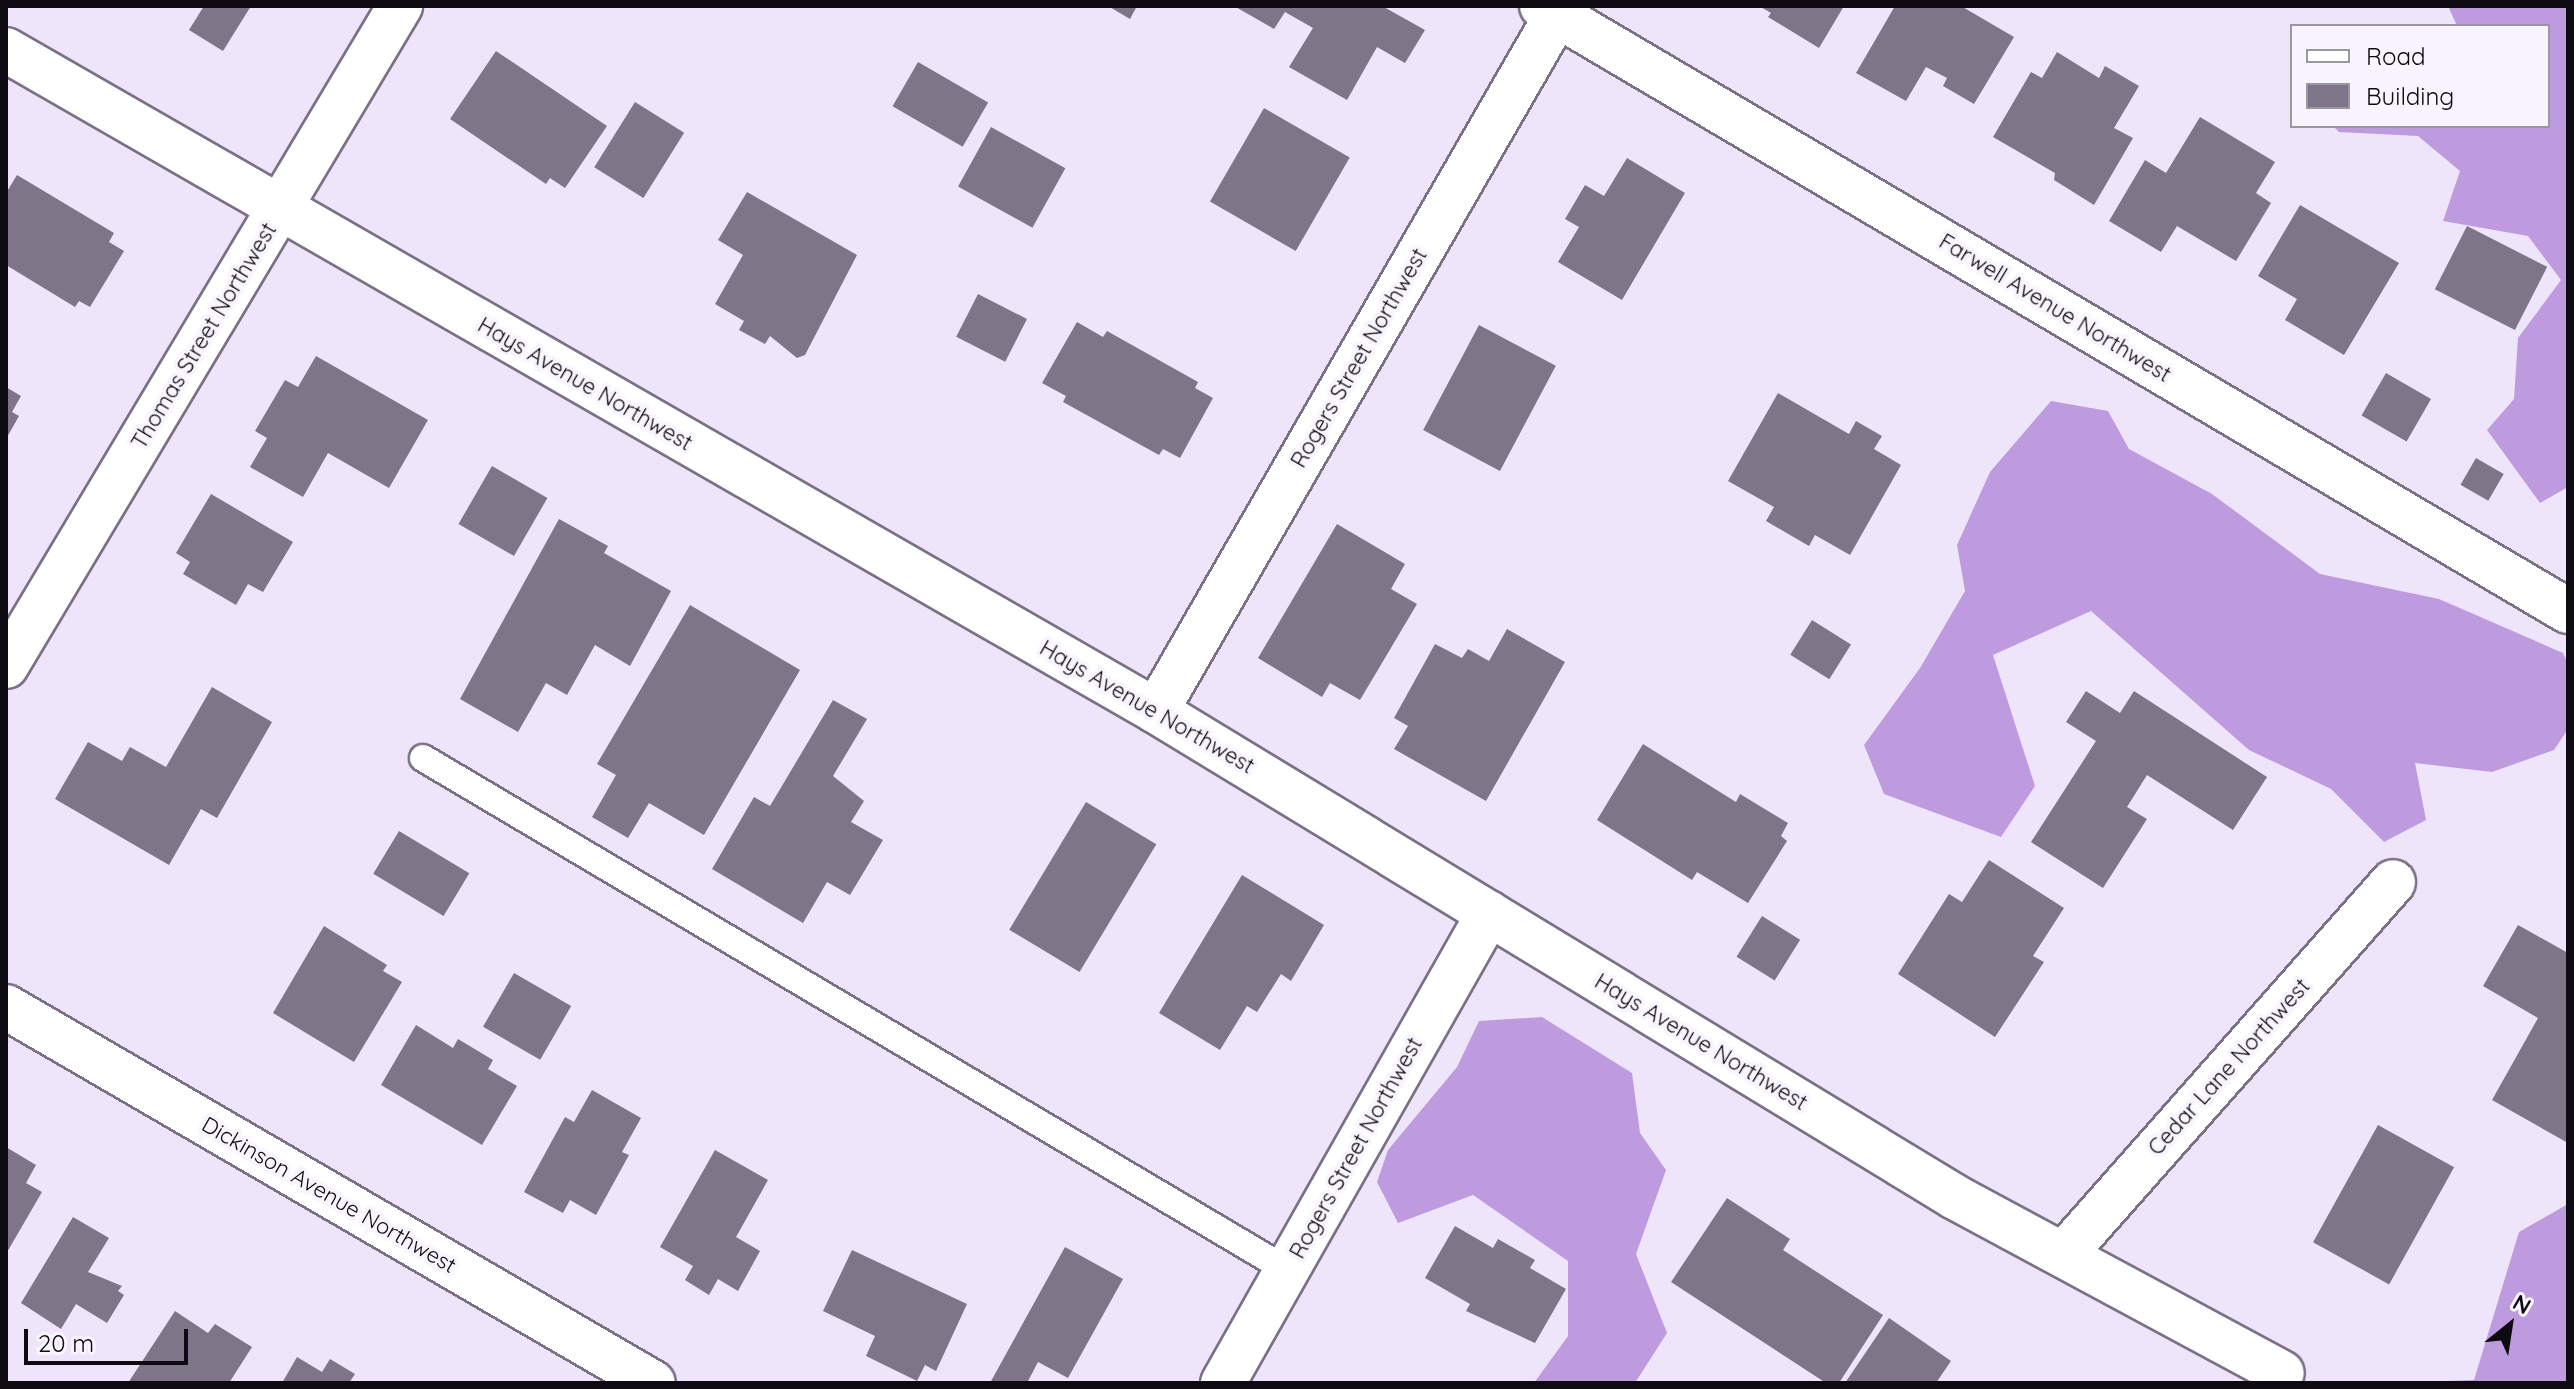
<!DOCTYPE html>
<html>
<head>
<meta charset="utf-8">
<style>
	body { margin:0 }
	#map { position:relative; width:2574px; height:1389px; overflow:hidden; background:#efe5fb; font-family:Quicksand,sans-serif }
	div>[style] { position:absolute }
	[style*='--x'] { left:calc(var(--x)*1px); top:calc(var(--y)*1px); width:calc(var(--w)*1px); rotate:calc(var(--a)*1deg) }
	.forest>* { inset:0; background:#be9bdf }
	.building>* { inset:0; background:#7e7588; transform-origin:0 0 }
	.roads { filter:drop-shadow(2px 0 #7a7184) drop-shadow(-2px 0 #7a7184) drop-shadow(0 2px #7a7184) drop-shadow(0 -2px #7a7184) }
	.service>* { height:26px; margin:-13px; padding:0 13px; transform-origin:13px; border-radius:13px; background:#fff }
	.minor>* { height:44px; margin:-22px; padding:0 22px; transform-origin:22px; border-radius:22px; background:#fff }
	span { translate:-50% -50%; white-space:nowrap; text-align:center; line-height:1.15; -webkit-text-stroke:8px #f9f5fe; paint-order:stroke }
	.street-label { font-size:22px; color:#0d0a11 }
	.frame { position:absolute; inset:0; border:8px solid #0d0a11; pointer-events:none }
	.legend { position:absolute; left:2290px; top:24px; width:260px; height:104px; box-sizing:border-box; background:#f9f5fe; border:2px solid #9b979f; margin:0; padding:10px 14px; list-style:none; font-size:24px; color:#0d0a11 }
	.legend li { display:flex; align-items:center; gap:16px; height:40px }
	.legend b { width:40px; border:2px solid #9b979f }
	.north { position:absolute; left:2470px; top:1285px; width:80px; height:80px; -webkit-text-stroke:6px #f9f5fe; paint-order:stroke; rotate:30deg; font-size:22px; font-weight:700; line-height:32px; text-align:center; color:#0d0a11 }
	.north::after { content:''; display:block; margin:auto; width:28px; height:36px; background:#0d0a11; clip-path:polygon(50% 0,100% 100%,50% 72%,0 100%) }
	.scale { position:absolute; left:24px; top:1329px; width:164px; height:36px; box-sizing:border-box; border:4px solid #0d0a11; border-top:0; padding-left:10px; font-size:24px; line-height:28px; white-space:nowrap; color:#0d0a11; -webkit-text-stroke:6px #f9f5fe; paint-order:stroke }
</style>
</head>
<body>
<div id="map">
	<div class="forest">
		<div style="clip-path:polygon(2448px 6px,2568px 6px,2568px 487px,2540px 503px,2487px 430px,2514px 399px,2518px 338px,2561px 280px,2528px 236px,2443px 221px,2460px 171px,2418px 136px,2339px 132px,2333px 126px,2548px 126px,2548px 26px,2457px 26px)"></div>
		<div style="clip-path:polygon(2051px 401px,2108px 411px,2129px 449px,2212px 494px,2320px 574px,2439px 599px,2563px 653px,2568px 664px,2568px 729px,2554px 750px,2492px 772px,2415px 763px,2426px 820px,2384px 842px,2331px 789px,2249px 750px,2091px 611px,1993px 655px,2035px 786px,2001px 837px,1884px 794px,1864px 745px,1920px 668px,1965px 591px,1957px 545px,1990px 472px)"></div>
		<div style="clip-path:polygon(1542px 1017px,1632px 1073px,1640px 1133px,1666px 1170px,1636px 1254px,1667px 1333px,1635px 1383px,1534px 1383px,1568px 1336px,1568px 1261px,1473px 1195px,1398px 1223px,1377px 1182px,1388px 1150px,1457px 1067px,1479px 1021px)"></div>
		<div style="clip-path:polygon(2568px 1204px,2568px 1383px,2392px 1383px,2474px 1380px,2519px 1232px)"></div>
	</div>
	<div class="building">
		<div style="clip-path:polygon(204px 6px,251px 6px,223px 51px,189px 30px)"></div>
		<div style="clip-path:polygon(1108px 6px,1137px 6px,1130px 19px)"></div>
		<div style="clip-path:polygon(1234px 6px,1382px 6px,1425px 30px,1405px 63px,1377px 47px,1347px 100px,1289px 67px,1313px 28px,1285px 12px,1274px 29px)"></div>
		<div style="clip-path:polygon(1759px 6px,1844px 6px,1819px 48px,1768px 17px,1771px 13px)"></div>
		<div style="clip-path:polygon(1895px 6px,1961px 6px,2014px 37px,1974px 104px,1943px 86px,1947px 78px,1926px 67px,1906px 101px,1856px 73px)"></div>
		<div style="clip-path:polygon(496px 51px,607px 126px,565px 188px,550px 178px,546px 184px,450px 119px)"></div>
		<div style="clip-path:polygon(2057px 52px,2099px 78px,2105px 66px,2139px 86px,2114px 128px,2133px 138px,2094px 205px,2054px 180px,2055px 173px,1993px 137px,2031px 72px,2042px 78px)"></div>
		<div style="left:918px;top:62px;width:81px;height:51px;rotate:30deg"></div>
		<div style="left:635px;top:102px;width:58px;height:77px;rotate:32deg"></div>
		<div style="left:1264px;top:108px;width:99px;height:108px;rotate:30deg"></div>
		<div style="clip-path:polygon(2200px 117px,2275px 162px,2256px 193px,2271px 203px,2236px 261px,2177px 226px,2161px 252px,2109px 221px,2145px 160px,2166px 173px)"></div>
		<div style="left:991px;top:127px;width:85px;height:68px;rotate:29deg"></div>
		<div style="clip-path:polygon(1627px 158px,1685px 193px,1622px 300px,1558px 262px,1579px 227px,1565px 219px,1585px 185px,1604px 196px)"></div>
		<div style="clip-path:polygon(17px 175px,114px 233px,109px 242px,124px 251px,90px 307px,79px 301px,75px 307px,6px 265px,6px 193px)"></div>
		<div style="clip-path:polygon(747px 192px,857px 255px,805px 355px,797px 358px,770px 336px,765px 344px,739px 330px,744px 321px,715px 304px,743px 255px,718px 240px)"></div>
		<div style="clip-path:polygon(2300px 205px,2399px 263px,2344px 355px,2285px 320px,2297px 299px,2258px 276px)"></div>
		<div style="left:2467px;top:226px;width:90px;height:71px;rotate:27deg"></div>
		<div style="left:978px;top:294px;width:55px;height:48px;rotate:27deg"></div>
		<div style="clip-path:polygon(1077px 322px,1103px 337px,1107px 331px,1198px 382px,1195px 388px,1213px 398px,1180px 458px,1163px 449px,1159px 455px,1063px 402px,1066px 396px,1042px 383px)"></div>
		<div style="left:1479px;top:325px;width:87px;height:119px;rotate:28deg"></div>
		<div style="clip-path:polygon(316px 356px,428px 420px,389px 488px,328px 453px,303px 497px,250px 467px,267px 438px,255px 431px,285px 380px,298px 387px)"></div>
		<div style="left:2386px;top:373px;width:52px;height:49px;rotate:30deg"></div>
		<div style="clip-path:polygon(6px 387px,21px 396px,12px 412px,19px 416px,6px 439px)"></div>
		<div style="clip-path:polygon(1778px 393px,1849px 434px,1856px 421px,1882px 436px,1874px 449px,1901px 465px,1850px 555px,1815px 535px,1809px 546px,1766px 521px,1774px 507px,1728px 481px)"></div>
		<div style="left:2476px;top:458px;width:32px;height:31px;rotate:30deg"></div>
		<div style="left:492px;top:466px;width:64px;height:67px;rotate:30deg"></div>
		<div style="clip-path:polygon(211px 494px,293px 542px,263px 592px,248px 584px,236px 605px,183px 574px,190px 562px,176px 553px)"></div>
		<div style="clip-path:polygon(559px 519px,608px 546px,604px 553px,671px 591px,630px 666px,595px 645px,567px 695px,546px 683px,518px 732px,460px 699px)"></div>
		<div style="clip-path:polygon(1337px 524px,1405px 564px,1391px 589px,1417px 604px,1360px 700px,1330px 683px,1322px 697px,1258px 658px)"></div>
		<div style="clip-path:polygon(690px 605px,800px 670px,704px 835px,649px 803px,628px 838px,592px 817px,616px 775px,597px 764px)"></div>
		<div style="left:1812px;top:620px;width:46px;height:41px;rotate:32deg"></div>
		<div style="clip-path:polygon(1507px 629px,1565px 662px,1486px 801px,1394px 749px,1408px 726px,1394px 718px,1435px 644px,1462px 658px,1468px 649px,1489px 661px)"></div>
		<div style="clip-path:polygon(212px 687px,272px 722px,217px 818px,201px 809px,169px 865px,55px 799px,88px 742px,122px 761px,130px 747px,166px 767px)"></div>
		<div style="clip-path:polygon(2086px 691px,2120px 713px,2134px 691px,2267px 777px,2233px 830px,2147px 775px,2127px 807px,2147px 819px,2103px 888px,2031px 842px,2096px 741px,2066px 722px)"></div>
		<div style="clip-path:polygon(833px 700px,867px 719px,833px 776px,864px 801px,851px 822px,883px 840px,850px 895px,827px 882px,803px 923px,712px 869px,754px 797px,770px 806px)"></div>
		<div style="clip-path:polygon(1643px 744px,1736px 802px,1740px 794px,1788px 823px,1781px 836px,1787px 841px,1748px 903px,1697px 872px,1692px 880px,1597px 820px)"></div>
		<div style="left:1086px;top:802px;width:82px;height:149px;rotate:31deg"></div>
		<div style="left:399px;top:831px;width:82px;height:50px;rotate:31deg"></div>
		<div style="clip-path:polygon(1989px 860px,2064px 908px,2033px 956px,2044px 962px,1995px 1037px,1898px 974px,1949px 894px,1962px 902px)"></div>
		<div style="clip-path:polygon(1242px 875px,1324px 925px,1291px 981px,1281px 974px,1257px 1012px,1247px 1006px,1220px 1050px,1159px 1013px)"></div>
		<div style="left:1762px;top:916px;width:45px;height:48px;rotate:32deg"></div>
		<div style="clip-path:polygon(2518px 925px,2568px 953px,2568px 1143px,2492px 1100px,2538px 1018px,2483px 986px)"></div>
		<div style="clip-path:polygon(324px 926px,387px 965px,383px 971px,402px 982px,354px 1062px,273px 1013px)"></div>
		<div style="left:514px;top:973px;width:66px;height:62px;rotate:30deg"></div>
		<div style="clip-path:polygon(416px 1025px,453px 1048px,458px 1039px,493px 1060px,488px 1069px,517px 1086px,482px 1145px,381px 1085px)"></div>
		<div style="clip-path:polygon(592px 1090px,641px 1118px,622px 1152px,629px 1155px,596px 1215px,570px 1200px,563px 1213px,524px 1192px,565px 1117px,574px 1122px)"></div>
		<div style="left:2378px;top:1125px;width:87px;height:134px;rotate:29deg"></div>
		<div style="clip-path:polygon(6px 1147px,36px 1165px,26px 1183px,42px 1192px,6px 1254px)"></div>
		<div style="clip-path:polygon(715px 1150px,768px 1180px,736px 1237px,760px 1251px,738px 1291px,718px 1279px,709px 1295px,685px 1280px,693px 1266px,660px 1247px)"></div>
		<div style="clip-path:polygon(1727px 1198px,1790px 1239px,1783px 1250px,1883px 1315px,1839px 1383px,1826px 1383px,1671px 1282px)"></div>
		<div style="clip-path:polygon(73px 1217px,109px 1238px,88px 1272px,122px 1286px,118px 1291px,124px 1295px,107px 1323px,76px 1304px,61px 1329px,21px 1303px)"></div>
		<div style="clip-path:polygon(1455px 1226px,1493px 1248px,1498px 1239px,1535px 1260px,1530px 1268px,1566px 1289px,1535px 1343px,1466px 1311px,1470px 1304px,1425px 1278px)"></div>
		<div style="clip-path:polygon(1065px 1247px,1123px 1279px,1068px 1378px,1038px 1362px,1027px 1383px,990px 1383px)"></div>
		<div style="clip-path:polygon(852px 1250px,967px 1304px,936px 1371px,925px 1365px,917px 1381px,866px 1356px,875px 1336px,823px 1311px)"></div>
		<div style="clip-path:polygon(175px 1311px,208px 1333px,215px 1324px,252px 1347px,229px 1383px,128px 1383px)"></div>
		<div style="clip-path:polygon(1889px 1318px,1951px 1361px,1936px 1383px,1845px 1383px)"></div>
		<div style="clip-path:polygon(297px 1357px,322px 1372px,330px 1359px,355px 1374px,349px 1383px,282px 1383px)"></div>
	</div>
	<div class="roads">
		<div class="service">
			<div style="--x:423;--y:758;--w:1004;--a:30.65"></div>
		</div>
		<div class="minor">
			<div style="--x:1542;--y:6;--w:1191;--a:30.53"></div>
			<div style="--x:6;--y:50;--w:1326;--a:29.89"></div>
			<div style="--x:1156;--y:711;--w:935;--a:31.31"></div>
			<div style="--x:1955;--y:1197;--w:371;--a:28.3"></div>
			<div style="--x:6;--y:666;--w:769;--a:-59.16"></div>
			<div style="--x:1156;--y:711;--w:814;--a:-60.06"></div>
			<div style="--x:6;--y:1007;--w:748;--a:30.16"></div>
			<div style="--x:2065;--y:1253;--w:495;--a:-48.5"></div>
			<div style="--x:1223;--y:1383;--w:540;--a:-60.49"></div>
		</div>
	</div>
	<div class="street-label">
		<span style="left:2055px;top:308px;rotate:31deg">Farwell Avenue Northwest</span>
		<span style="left:204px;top:336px;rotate:-59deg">Thomas Street Northwest</span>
		<span style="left:1359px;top:358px;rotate:-60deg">Rogers Street Northwest</span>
		<span style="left:585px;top:384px;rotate:30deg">Hays Avenue Northwest</span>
		<span style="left:1147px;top:707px;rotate:30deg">Hays Avenue Northwest</span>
		<span style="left:1701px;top:1042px;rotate:31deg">Hays Avenue Northwest</span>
		<span style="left:2229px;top:1067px;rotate:-48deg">Cedar Lane Northwest</span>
		<span style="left:1356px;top:1148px;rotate:-61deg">Rogers Street Northwest</span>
		<span style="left:329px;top:1195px;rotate:30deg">Dickinson Avenue Northwest</span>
	</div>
	<div class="frame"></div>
	<ul class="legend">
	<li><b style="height:10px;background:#fff"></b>Road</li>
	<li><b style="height:22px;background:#7e7588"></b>Building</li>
	</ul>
	<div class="north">N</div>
	<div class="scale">20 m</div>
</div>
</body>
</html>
